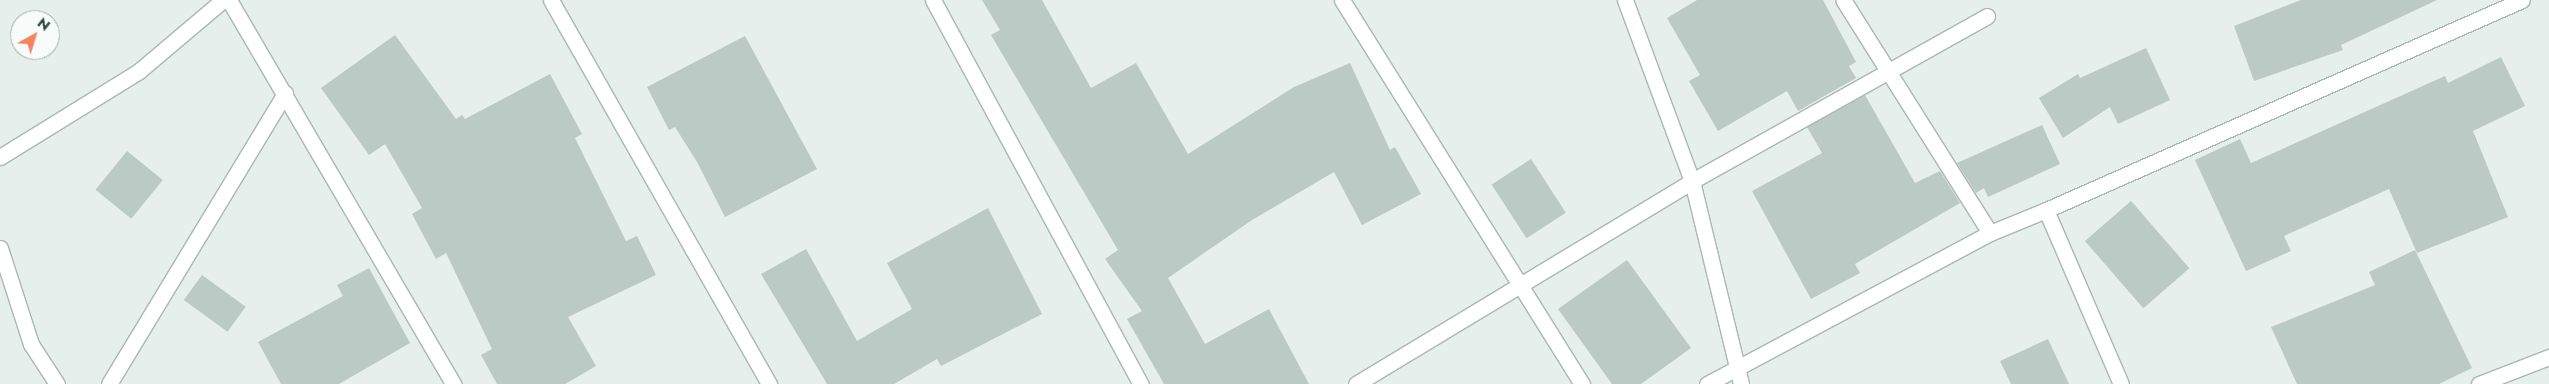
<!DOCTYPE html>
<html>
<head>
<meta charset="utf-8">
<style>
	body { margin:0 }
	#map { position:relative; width:2549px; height:384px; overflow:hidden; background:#e6efeb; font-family:Jost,sans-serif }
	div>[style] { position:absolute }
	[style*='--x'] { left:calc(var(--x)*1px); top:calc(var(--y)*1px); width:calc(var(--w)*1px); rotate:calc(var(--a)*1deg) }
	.building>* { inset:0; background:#bbcac4; transform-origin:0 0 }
	.roads { filter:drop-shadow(1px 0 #a8b8b2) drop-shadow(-1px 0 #a8b8b2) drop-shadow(0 1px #a8b8b2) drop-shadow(0 -1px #a8b8b2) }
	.minor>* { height:15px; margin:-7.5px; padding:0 7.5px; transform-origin:7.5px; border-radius:7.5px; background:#fff }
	span { translate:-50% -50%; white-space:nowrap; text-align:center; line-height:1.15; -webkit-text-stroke:5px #f7fbf9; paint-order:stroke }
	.north { position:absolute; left:10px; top:10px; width:50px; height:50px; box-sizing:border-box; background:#f7fbf9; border:1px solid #a3b1ad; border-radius:50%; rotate:39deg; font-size:14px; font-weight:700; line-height:20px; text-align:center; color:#24423a }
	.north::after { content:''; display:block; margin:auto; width:18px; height:22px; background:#f4845f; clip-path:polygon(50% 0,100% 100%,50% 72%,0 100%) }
</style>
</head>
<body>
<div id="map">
	<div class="building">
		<div style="clip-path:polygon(982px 0,1042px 0,1091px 88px,1136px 63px,1188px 154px,1294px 87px,1350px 63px,1390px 150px,1395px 147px,1421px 194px,1362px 225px,1334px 172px,1252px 220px,1168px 278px,1205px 344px,1269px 309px,1309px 384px,1164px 384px,1127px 319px,1142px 311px,1105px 259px,1118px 250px,991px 35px,1000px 30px)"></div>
		<div style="clip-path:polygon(1697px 0,1823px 0,1856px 62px,1849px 66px,1856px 78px,1798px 111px,1787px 91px,1718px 131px,1689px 81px,1700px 75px,1667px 18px)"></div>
		<div style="clip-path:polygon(2301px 0,2437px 0,2341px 45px,2343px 50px,2254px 81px,2234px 26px)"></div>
		<div style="clip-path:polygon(395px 35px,456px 119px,462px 115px,465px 119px,550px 74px,582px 134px,575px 138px,626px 241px,637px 236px,656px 275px,568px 317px,596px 366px,565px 384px,497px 384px,481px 355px,492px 349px,446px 253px,436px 259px,412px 214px,422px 208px,385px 144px,369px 155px,321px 88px)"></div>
		<div style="clip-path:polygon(745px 36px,817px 169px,725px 217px,697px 162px,675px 127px,669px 130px,647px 87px)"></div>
		<div style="clip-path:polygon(2146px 48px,2170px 100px,2118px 124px,2110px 107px,2063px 138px,2039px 98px,2078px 74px,2080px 78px)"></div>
		<div style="clip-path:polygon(2501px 57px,2525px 106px,2473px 131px,2508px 217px,2417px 253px,2389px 189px,2284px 236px,2291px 251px,2246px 271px,2195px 160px,2240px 139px,2251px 163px,2445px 76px,2448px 83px)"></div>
		<div style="clip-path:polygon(1865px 95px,1915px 183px,1940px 171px,1960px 203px,1855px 264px,1860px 273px,1811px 299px,1752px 191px,1822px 153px,1807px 127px)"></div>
		<div style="clip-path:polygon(2042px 125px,2060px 164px,1988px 197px,1984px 188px,1976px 193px,1957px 163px)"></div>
		<div style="left:127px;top:151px;width:46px;height:50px;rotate:39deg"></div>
		<div style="left:1531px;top:159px;width:64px;height:47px;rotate:57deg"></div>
		<div style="left:2131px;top:201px;width:89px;height:61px;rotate:49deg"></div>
		<div style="clip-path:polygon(988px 208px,1042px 314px,941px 366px,937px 359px,894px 384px,827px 384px,761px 274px,806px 249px,857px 341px,912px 309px,887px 263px)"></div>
		<div style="clip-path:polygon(2415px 250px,2472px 368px,2439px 384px,2297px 384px,2271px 327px,2375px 285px,2369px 272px)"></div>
		<div style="clip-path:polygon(1627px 260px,1691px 348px,1641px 384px,1612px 384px,1558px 309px)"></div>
		<div style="clip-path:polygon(369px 268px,410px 343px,339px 384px,281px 384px,258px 342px,343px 296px,337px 285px)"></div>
		<div style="left:202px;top:275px;width:54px;height:31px;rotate:36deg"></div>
		<div style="clip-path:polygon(2048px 339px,2069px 384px,2011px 384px,2000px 361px)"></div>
	</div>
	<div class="roads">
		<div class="minor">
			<div style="--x:229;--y:0;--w:445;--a:59.7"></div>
			<div style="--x:551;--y:0;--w:442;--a:60.4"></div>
			<div style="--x:933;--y:0;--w:437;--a:61.6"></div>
			<div style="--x:1342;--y:0;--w:453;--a:58"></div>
			<div style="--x:1625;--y:0;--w:193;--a:69.7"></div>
			<div style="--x:1692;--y:181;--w:209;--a:76.4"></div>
			<div style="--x:0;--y:157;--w:163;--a:-31.7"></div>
			<div style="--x:139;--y:71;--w:110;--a:-40.2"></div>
			<div style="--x:2046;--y:210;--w:520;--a:-23.81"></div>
			<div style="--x:1990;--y:233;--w:61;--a:-22.3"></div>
			<div style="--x:2046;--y:210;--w:189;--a:66.7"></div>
			<div style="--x:0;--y:248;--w:101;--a:72.1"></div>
			<div style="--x:31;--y:344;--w:48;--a:57"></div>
			<div style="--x:109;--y:384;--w:340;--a:-58.8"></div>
			<div style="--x:1356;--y:384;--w:393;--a:-31.1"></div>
			<div style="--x:1692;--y:181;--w:338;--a:-29.2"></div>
			<div style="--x:1707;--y:384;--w:321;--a:-28.1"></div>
			<div style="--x:1990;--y:233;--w:275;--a:-122.2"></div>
			<div style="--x:2479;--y:384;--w:75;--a:-21.1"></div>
		</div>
	</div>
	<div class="north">N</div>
</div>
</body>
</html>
